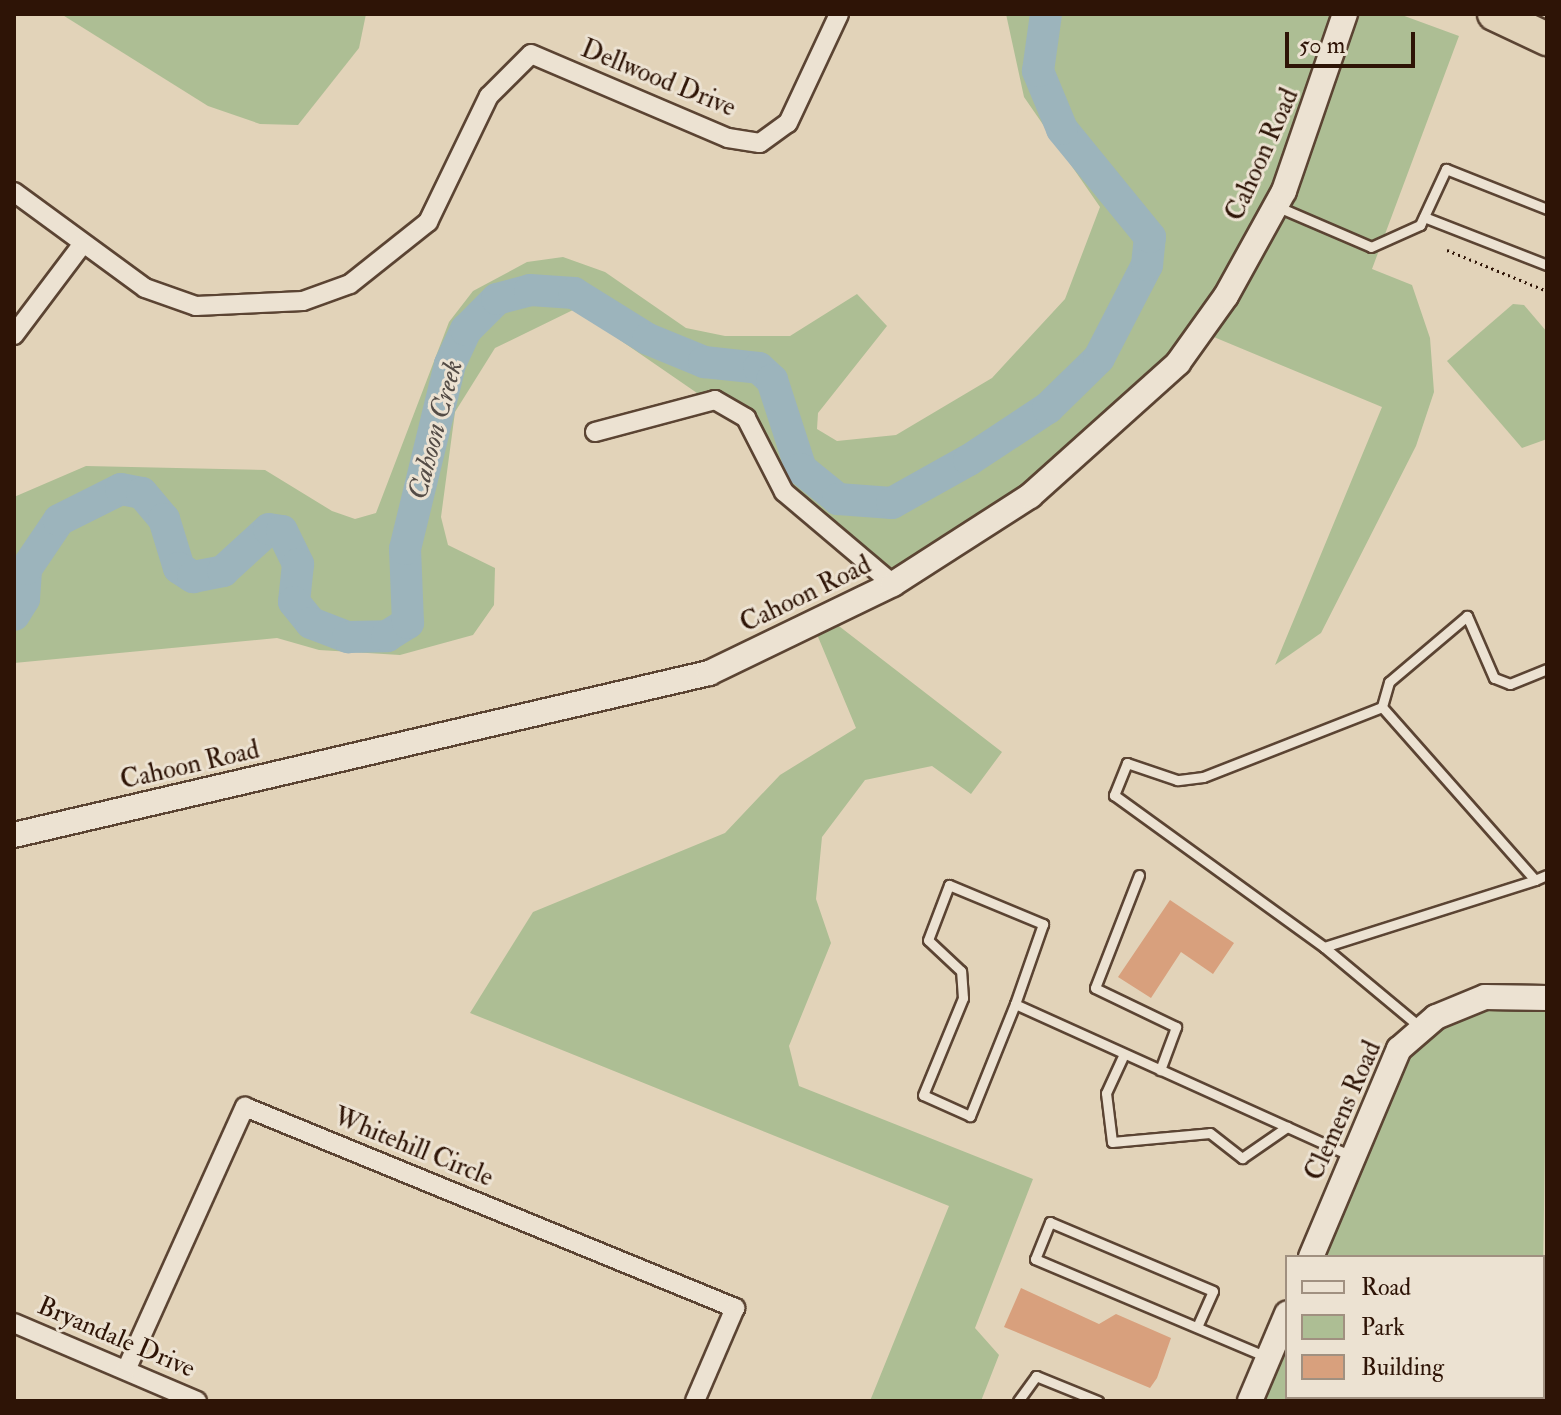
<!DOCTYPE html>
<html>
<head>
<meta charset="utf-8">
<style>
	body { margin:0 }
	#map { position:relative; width:1561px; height:1415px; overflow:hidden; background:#e2d3b9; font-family:"IM FELL Double Pica",serif }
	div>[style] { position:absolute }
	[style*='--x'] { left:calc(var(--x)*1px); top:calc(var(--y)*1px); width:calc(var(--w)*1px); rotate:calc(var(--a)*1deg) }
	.green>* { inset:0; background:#adbe94 }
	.river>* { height:32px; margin:-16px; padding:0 16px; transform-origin:16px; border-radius:16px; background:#9cb4bc }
	.building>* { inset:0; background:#d8a07d }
	.path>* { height:3px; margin-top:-1.5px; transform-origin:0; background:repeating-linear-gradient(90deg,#2e1406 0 2px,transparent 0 6px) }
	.roads { filter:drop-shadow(2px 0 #5b4433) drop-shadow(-2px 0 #5b4433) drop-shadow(0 2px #5b4433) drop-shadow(0 -2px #5b4433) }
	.lane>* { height:9px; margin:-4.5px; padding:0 4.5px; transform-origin:4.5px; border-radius:4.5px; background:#ece2d2 }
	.street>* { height:18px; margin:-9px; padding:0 9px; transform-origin:9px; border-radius:9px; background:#ece2d2 }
	.secondary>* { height:24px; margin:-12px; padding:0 12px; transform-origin:12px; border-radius:12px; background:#ece2d2 }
	.highway>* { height:32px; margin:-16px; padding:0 16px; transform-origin:16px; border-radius:16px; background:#e2d3b9 }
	span { translate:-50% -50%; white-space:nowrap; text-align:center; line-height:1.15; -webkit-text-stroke:6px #ece2d2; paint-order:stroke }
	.street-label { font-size:26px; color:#2e1406 }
	.water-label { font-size:28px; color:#544c46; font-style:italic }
	.frame { position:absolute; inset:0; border:16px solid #2e1406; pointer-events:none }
	.legend { position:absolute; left:1285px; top:1255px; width:260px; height:144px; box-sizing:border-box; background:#ece2d2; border:2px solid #a09080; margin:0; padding:10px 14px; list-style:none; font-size:24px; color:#2e1406 }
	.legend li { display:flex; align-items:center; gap:16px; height:40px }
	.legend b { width:40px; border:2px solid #a09080 }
	.scale { position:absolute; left:1285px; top:32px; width:130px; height:36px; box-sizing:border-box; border:4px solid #2e1406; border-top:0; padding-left:10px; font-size:24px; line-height:28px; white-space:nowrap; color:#2e1406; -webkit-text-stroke:6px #ece2d2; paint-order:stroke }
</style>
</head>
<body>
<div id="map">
	<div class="green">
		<div style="clip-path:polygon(61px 14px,366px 14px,359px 48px,298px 125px,260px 124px,208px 106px)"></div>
		<div style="clip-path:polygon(1006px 14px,1399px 14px,1459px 36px,1372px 269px,1412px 285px,1430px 338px,1434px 392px,1416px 446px,1321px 633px,1275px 665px,1382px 407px,1209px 335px,1169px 383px,892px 592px,784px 502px,742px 424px,575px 309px,495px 348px,455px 412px,441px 517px,448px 545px,495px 568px,494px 605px,473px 635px,400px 655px,319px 650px,277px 638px,14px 663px,14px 497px,86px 466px,265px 470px,332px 511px,355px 519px,376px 513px,449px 322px,473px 291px,527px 262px,563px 257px,605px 272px,686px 328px,725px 336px,790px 336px,857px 294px,887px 326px,818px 413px,817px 429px,837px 441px,896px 435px,992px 378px,1065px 299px,1100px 207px,1024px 97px)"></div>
		<div style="clip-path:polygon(1513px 304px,1524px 305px,1547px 332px,1547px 439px,1522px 448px,1447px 361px)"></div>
		<div style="clip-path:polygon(835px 623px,1002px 752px,971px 794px,932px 766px,865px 780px,822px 837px,816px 899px,831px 943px,789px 1046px,799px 1086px,1033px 1179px,975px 1328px,999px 1355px,981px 1401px,870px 1401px,949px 1206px,470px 1013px,533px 912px,725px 833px,780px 775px,856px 728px,816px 632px)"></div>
		<div style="clip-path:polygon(1487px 1004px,1547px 1007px,1543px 1277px,1543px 1257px,1321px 1257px,1407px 1055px,1433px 1027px)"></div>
		<div style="clip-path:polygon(1287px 1337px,1287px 1397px,1493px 1397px,1260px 1401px)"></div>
	</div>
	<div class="river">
		<div style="--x:14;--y:615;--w:19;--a:-58"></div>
		<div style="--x:24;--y:599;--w:30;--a:-86"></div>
		<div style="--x:26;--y:569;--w:59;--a:-56"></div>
		<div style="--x:59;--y:520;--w:69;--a:-26.6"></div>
		<div style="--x:121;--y:489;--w:21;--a:11"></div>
		<div style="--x:142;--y:493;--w:34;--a:50"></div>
		<div style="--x:164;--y:519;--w:51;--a:73"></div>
		<div style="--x:179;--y:568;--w:17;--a:33"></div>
		<div style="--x:193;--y:577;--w:31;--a:-11"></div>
		<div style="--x:223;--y:571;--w:62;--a:-42.4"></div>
		<div style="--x:269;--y:529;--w:13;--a:9"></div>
		<div style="--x:282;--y:531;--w:37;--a:64"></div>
		<div style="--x:298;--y:564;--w:38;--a:96"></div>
		<div style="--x:294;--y:602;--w:27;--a:51"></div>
		<div style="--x:311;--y:623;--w:40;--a:21"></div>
		<div style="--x:348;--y:637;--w:39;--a:-1"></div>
		<div style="--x:387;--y:636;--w:25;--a:-32"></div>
		<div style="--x:408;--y:623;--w:74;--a:-92.3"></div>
		<div style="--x:405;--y:549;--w:190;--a:-76.3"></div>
		<div style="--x:450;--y:364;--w:38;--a:-65"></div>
		<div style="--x:466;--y:330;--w:44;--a:-45"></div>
		<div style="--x:497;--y:299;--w:34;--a:-15"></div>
		<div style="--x:530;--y:290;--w:44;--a:3.9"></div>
		<div style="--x:574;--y:293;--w:87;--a:31.9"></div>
		<div style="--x:648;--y:339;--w:61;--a:22.3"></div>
		<div style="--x:704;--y:362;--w:55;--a:6.2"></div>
		<div style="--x:759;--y:368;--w:18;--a:43"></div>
		<div style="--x:772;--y:380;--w:94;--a:72"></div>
		<div style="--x:801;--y:469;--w:48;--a:39"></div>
		<div style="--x:838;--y:499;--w:54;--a:4.2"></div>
		<div style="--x:892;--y:503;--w:88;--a:-29.2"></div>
		<div style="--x:969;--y:460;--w:95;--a:-33.4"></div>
		<div style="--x:1048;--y:408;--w:71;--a:-44.4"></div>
		<div style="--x:1099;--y:358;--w:105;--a:-62.7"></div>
		<div style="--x:1147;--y:265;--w:28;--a:-84"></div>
		<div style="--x:1150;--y:237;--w:139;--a:-129.2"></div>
		<div style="--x:1062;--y:129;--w:63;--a:-112.5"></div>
		<div style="--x:1038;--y:71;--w:58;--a:-82"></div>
	</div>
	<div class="building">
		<div style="clip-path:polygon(1170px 900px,1234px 943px,1213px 974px,1181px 952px,1151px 998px,1118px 977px)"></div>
		<div style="clip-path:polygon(1021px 1288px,1099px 1324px,1116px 1314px,1171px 1338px,1157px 1378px,1150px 1388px,1004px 1327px)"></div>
	</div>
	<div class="path">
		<div style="--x:1447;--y:250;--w:108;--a:22.3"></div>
	</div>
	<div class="roads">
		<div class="lane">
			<div style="--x:1276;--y:206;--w:103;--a:23.3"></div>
			<div style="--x:1371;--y:247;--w:54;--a:-24.2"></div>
			<div style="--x:1420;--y:225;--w:62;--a:-65.1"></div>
			<div style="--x:1446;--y:169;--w:109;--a:21.6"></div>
			<div style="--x:1424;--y:217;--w:132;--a:21.3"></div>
			<div style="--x:1547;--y:669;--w:40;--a:158"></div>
			<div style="--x:1510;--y:684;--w:17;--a:-159"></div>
			<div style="--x:1494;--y:678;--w:68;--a:-113.5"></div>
			<div style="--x:1467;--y:616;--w:102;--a:139.8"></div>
			<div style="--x:1389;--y:682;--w:26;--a:106"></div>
			<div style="--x:1382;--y:707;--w:231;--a:48.5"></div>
			<div style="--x:1535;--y:880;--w:13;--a:-23"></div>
			<div style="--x:1382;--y:707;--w:192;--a:158.6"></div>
			<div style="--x:1203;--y:777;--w:26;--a:173"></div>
			<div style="--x:1177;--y:780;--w:53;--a:-161.2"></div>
			<div style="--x:1127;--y:763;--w:35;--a:112"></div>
			<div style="--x:1114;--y:795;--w:259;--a:35.9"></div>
			<div style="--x:1324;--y:947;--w:221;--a:-17.6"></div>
			<div style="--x:1139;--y:875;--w:121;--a:111.3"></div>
			<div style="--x:1095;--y:988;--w:90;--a:25.7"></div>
			<div style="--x:1176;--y:1027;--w:46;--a:110.4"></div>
			<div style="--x:1324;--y:947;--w:125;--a:39.8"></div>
			<div style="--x:1015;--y:1004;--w:121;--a:111.9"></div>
			<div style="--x:970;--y:1116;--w:51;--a:-155.9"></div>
			<div style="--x:923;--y:1095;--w:105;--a:-67.6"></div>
			<div style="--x:963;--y:998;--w:27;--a:-94"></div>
			<div style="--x:961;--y:971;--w:45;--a:-136.8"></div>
			<div style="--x:928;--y:940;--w:59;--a:-69.1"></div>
			<div style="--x:949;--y:885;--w:102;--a:22.5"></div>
			<div style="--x:1043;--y:924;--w:85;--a:109.3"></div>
			<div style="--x:1015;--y:1004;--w:367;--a:24.3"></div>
			<div style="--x:1124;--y:1054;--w:43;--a:114.8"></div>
			<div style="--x:1106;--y:1093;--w:49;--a:83"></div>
			<div style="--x:1112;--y:1142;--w:98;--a:-5.2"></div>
			<div style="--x:1210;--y:1133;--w:41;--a:38"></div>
			<div style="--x:1242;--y:1158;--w:55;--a:-34.6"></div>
			<div style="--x:1197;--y:1327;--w:39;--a:-66"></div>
			<div style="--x:1213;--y:1291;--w:177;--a:-157.1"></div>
			<div style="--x:1050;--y:1222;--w:40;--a:112"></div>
			<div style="--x:1035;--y:1259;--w:250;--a:22.9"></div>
			<div style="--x:1543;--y:1362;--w:10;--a:-66"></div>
			<div style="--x:1018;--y:1401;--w:31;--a:-54"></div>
			<div style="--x:1036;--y:1376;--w:67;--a:22"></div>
			<div style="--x:1527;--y:1401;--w:4;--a:-76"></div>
		</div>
		<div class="street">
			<div style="--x:14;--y:192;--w:162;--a:36.2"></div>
			<div style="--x:145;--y:288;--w:54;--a:19.4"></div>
			<div style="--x:196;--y:306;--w:107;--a:-2.7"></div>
			<div style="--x:303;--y:301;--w:50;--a:-19.9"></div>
			<div style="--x:350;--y:284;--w:100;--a:-38.5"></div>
			<div style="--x:428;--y:222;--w:140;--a:-64.2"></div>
			<div style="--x:489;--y:96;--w:59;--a:-45"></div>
			<div style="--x:531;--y:54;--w:214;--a:23.1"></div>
			<div style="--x:728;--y:138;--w:32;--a:9"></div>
			<div style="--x:760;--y:143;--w:34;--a:-36"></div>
			<div style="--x:788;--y:123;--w:120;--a:-64.9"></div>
			<div style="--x:14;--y:335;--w:111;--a:-53"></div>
			<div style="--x:595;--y:432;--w:124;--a:-14.9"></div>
			<div style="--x:715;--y:400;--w:36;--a:30"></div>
			<div style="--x:746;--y:418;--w:83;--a:62.8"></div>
			<div style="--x:784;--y:492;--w:143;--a:40.2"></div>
			<div style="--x:14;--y:1323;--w:199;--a:23.1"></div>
			<div style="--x:126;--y:1370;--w:289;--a:-65.7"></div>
			<div style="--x:245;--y:1107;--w:530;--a:22.3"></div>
			<div style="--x:735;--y:1308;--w:101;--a:113.3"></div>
		</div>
		<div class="secondary">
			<div style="--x:14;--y:835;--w:714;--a:-13.12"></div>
			<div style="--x:709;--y:673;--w:204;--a:-25.8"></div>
			<div style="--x:893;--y:584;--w:163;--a:-32.7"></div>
			<div style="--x:1030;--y:496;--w:199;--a:-41.9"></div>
			<div style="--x:1178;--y:363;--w:82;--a:-54.4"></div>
			<div style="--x:1226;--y:296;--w:120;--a:-61.1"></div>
			<div style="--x:1284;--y:191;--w:187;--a:-71"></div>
			<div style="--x:1311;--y:1257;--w:226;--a:-67.1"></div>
			<div style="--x:1399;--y:1049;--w:49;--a:-40.9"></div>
			<div style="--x:1436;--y:1017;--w:53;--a:-22.2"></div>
			<div style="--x:1485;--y:997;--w:62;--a:0.9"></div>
			<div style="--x:1250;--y:1401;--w:95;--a:-67"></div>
		</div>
		<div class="highway">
			<div style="--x:1494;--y:14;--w:59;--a:25.3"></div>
		</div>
	</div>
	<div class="street-label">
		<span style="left:658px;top:79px;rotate:22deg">Dellwood Drive</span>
		<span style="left:1263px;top:155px;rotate:-66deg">Cahoon Road</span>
		<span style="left:806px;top:595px;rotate:-26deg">Cahoon Road</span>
		<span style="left:190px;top:766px;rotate:-13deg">Cahoon Road</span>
		<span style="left:1344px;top:1111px;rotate:-66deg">Clemens Road</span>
		<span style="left:413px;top:1148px;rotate:22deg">Whitehill Circle</span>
		<span style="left:116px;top:1338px;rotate:23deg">Bryandale Drive</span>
	</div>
	<div class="water-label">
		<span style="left:436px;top:430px;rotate:-75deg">Cahoon Creek</span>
	</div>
	<div class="frame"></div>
	<ul class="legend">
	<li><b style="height:10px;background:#ece2d2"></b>Road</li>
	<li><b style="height:22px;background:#adbe94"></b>Park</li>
	<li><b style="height:22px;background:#d8a07d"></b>Building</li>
	</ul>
	<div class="scale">50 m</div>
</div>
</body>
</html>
